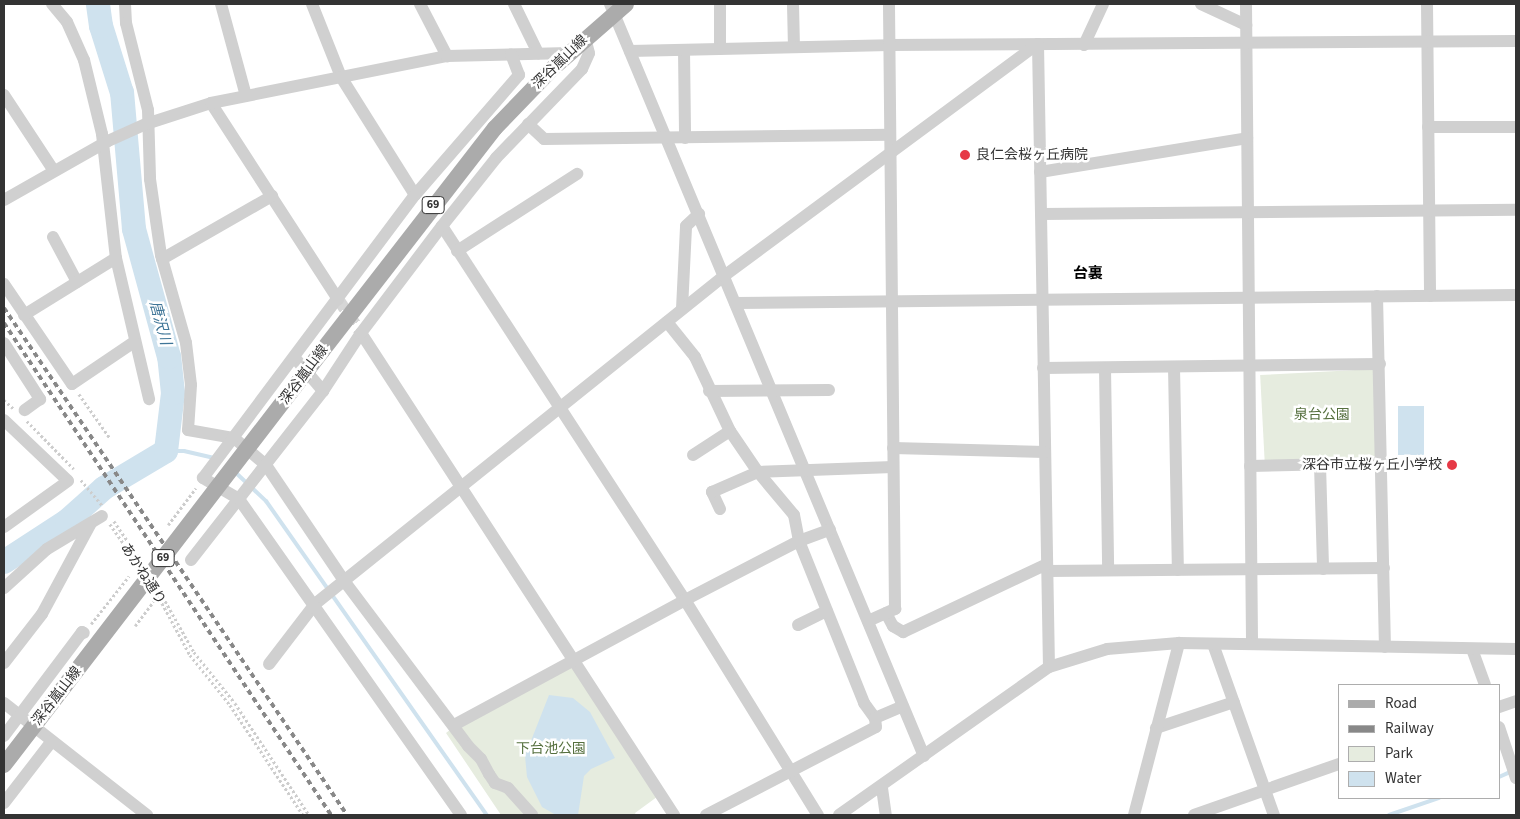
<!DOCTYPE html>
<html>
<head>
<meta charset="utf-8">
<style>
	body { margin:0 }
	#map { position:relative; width:1520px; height:819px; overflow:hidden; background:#fff; font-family:"Source Sans 3","Noto Sans JP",sans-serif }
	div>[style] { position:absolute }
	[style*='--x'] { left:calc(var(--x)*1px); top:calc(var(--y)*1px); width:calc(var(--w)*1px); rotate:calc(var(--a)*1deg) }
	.green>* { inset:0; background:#e6ecdf; transform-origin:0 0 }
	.water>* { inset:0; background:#cfe2ee; transform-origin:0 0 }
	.stream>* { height:4px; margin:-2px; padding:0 2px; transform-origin:2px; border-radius:2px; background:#cfe2ee }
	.river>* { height:24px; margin:-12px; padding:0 12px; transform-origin:12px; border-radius:12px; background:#cfe2ee }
	.minor-tunnel>* { height:12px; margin-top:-6px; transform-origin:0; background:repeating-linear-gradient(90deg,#d6d6d6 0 12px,transparent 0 18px) }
	.path>* { height:2.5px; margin-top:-1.25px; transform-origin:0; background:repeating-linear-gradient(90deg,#cdcdcd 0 2.5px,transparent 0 5px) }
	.minor>* { height:12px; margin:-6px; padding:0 6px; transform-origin:6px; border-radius:6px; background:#d0d0d0 }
	.major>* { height:16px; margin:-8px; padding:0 8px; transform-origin:8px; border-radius:8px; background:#ababab }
	.rail>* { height:4px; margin-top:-2px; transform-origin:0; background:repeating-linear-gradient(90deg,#888 0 5px,transparent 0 9px) }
	.major-bridge>* { height:16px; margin:-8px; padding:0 8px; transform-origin:8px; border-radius:8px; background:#ababab }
	.dots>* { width:14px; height:14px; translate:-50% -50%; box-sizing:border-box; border:2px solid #fff; border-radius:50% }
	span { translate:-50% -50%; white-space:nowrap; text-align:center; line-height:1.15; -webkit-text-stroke:5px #fff; paint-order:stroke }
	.shield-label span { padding:1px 4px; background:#fff; border:1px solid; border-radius:4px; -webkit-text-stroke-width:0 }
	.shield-label { font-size:12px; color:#333; font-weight:700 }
	.street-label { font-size:14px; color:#333 }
	.poi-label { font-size:14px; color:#333 }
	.left { translate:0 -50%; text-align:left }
	.right { translate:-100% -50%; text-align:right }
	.park-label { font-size:14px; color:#56703f }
	.neighbourhood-label { font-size:15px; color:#000; font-weight:700 }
	.water-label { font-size:15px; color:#3f7597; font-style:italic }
	.frame { position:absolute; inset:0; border:5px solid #333; pointer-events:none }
	.legend { position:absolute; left:1338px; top:684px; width:162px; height:115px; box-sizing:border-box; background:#fff; border:1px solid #adadad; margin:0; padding:6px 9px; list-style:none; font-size:15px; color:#333 }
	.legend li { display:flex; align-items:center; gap:10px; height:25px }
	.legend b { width:25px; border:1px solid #adadad }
</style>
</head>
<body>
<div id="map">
	<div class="green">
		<div style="left:1375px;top:369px;width:91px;height:115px;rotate:87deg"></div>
		<div style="clip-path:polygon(576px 661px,661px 794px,635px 813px,636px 815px,501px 815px,446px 733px,460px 722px)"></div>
	</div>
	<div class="water">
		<div style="left:1398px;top:406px;width:26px;height:49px"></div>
		<div style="clip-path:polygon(549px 695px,573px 698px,590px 712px,615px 758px,591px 769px,584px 776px,578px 815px,556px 815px,542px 807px,527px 777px,525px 756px)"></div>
	</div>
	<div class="stream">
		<div style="--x:166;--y:451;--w:18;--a:0"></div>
		<div style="--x:184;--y:451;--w:31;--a:13"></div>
		<div style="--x:234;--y:471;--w:44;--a:43.2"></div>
		<div style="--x:266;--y:501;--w:384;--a:54.9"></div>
		<div style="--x:1499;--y:777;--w:10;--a:-24"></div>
		<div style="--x:1389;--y:815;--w:53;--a:-18.8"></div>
	</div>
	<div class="river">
		<div style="--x:4;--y:562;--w:75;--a:-33.1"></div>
		<div style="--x:67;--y:521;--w:50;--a:-41.7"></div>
		<div style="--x:104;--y:488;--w:72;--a:-30.8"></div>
		<div style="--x:166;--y:451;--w:58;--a:-83.1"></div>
		<div style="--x:173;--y:393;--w:36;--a:-96"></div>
		<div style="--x:169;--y:357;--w:133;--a:-105.3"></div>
		<div style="--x:134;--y:229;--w:137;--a:-95"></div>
		<div style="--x:122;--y:93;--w:70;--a:-107.4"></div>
		<div style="--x:101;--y:26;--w:22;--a:-98"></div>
	</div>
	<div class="minor-tunnel">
		<div style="--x:338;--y:299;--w:41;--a:55.9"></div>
	</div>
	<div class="path">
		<div style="--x:79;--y:394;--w:54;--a:54.8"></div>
		<div style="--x:4;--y:400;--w:13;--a:42"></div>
		<div style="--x:27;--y:421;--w:67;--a:45.6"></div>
		<div style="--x:81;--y:480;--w:33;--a:50"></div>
		<div style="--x:114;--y:521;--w:50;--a:55.7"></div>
		<div style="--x:110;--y:524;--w:52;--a:55.1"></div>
		<div style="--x:168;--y:525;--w:46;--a:-52.9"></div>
		<div style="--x:158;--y:588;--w:73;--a:60.6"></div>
		<div style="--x:194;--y:652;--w:65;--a:51.2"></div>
		<div style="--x:235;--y:703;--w:134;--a:56.5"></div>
		<div style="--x:155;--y:590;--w:74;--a:61.7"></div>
		<div style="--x:190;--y:655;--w:64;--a:51.3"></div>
		<div style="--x:230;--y:705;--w:132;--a:56.4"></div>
		<div style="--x:91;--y:624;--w:61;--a:-51.6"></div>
		<div style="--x:135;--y:626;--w:38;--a:-53"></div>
	</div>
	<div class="minor">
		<div style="--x:52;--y:4;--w:23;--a:50"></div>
		<div style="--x:67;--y:22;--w:42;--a:65.9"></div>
		<div style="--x:84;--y:60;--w:76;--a:76.3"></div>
		<div style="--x:102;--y:134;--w:125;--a:83.6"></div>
		<div style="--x:116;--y:258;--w:145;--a:76.8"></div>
		<div style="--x:125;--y:4;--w:19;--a:87"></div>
		<div style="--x:126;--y:23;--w:90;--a:75.8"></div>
		<div style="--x:148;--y:110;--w:69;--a:88.3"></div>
		<div style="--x:150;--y:179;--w:77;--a:81.8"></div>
		<div style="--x:161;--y:255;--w:91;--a:74.1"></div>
		<div style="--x:186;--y:343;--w:42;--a:83.2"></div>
		<div style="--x:191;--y:385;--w:45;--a:93.8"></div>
		<div style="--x:188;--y:430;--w:47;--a:9.9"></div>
		<div style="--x:234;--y:438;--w:42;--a:40.2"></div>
		<div style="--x:266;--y:465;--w:141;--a:56"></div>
		<div style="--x:345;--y:582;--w:205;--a:53.1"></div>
		<div style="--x:468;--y:746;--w:18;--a:45"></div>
		<div style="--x:481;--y:759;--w:17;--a:62"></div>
		<div style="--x:489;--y:774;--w:11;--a:56"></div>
		<div style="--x:495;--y:783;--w:14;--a:21"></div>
		<div style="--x:508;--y:788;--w:36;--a:48"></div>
		<div style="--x:221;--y:4;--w:95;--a:74.8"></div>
		<div style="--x:312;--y:4;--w:79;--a:68.3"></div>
		<div style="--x:341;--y:77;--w:139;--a:57.9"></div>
		<div style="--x:420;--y:4;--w:59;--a:62.6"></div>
		<div style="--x:514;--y:4;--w:55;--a:63.9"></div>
		<div style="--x:610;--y:4;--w:815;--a:67.34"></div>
		<div style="--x:793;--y:4;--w:43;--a:88.7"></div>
		<div style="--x:1201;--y:4;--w:50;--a:25"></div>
		<div style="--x:1246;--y:4;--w:640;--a:89.46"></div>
		<div style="--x:1427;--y:4;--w:292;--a:89.4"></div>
		<div style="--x:1038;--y:44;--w:623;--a:88.99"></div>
		<div style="--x:1084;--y:45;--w:45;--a:-65.1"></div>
		<div style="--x:720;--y:49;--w:45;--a:-90"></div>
		<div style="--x:684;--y:50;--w:88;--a:89.3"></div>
		<div style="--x:630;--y:51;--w:259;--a:-1.3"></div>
		<div style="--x:889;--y:45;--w:627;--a:-0.37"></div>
		<div style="--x:4;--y:95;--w:91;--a:56.7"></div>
		<div style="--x:211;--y:103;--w:234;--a:57.1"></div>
		<div style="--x:528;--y:124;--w:22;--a:43"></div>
		<div style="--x:544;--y:139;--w:346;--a:-0.7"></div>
		<div style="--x:1428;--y:127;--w:88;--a:0"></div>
		<div style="--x:1040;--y:172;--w:210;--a:-9.3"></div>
		<div style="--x:4;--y:200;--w:120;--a:-29.6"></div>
		<div style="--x:108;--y:141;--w:42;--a:-24.1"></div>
		<div style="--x:146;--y:124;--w:68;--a:-17.9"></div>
		<div style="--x:211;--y:103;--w:241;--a:-11.3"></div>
		<div style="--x:447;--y:56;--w:122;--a:-1.4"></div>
		<div style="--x:1041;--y:214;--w:475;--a:-0.5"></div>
		<div style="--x:442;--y:226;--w:446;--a:57"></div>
		<div style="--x:685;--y:600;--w:253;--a:58.3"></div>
		<div style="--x:53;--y:237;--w:51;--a:61.9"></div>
		<div style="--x:457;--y:251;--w:143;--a:-32.7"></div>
		<div style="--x:162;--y:259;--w:127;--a:-29.8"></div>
		<div style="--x:4;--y:284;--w:121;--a:55.8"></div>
		<div style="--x:72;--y:384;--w:75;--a:-34.1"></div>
		<div style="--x:1377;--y:296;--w:351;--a:88.7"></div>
		<div style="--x:735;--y:303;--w:781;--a:-0.59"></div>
		<div style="--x:682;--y:309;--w:83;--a:-87.2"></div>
		<div style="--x:686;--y:226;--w:18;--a:-43"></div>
		<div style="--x:24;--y:315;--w:108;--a:-31.8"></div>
		<div style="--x:667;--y:322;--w:45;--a:51.3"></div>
		<div style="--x:695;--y:357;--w:82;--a:64.7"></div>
		<div style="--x:730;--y:431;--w:50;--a:55.7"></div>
		<div style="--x:758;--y:472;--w:56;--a:50.1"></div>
		<div style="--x:794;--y:515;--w:26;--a:79"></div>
		<div style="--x:799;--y:541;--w:175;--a:68.1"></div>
		<div style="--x:864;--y:703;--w:19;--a:54"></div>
		<div style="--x:875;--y:718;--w:30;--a:-23"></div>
		<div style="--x:361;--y:333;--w:575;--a:57"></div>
		<div style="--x:4;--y:343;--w:67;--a:57.3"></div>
		<div style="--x:40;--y:399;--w:19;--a:144"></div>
		<div style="--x:294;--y:357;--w:45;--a:49.5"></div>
		<div style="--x:1174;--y:367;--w:203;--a:88.9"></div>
		<div style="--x:1043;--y:368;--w:337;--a:-0.7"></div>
		<div style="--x:1105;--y:368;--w:202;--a:89.1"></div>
		<div style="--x:709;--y:391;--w:120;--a:-0.5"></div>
		<div style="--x:4;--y:420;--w:88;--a:43.6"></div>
		<div style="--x:68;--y:481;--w:79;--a:144.3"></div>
		<div style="--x:893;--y:448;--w:152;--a:1.5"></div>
		<div style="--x:693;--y:455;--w:44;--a:-33"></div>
		<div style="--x:1320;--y:465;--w:104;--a:88.3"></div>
		<div style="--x:1250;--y:466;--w:132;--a:-1.3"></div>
		<div style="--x:720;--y:509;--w:19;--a:-115"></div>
		<div style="--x:712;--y:492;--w:50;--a:-23.5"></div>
		<div style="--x:758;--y:472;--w:135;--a:-2.1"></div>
		<div style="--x:191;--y:560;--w:214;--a:-52"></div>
		<div style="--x:323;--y:391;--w:69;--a:-56.8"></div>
		<div style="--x:361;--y:333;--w:134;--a:-52.9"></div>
		<div style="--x:442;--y:226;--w:87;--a:-51.5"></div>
		<div style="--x:496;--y:158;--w:124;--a:-46"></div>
		<div style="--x:582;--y:69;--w:17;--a:-66"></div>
		<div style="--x:589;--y:53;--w:16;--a:-105"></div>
		<div style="--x:1047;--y:571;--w:337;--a:-0.5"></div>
		<div style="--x:4;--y:588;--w:58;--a:-42.2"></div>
		<div style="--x:47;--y:549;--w:64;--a:-31"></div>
		<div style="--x:886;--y:613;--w:15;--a:62"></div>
		<div style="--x:893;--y:626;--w:12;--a:31"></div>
		<div style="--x:903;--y:632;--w:159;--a:-25.3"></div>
		<div style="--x:868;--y:621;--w:30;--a:-24"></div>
		<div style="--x:895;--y:609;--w:605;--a:-90.57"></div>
		<div style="--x:798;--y:625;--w:32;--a:-26"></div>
		<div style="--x:1213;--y:644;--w:182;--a:70.4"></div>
		<div style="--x:1472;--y:649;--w:38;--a:70"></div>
		<div style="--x:4;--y:663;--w:62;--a:-52.2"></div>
		<div style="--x:42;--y:614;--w:103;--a:-61.7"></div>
		<div style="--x:269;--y:664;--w:76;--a:-52.5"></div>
		<div style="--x:315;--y:604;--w:524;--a:-38.73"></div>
		<div style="--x:724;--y:276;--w:390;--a:-36.5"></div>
		<div style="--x:4;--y:703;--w:182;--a:38.1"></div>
		<div style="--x:1499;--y:707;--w:18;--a:-19"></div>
		<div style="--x:454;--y:725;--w:263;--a:-28.4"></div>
		<div style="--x:685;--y:600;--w:128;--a:-27.4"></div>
		<div style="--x:799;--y:541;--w:33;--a:-20"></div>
		<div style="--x:1499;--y:727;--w:54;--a:71.6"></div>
		<div style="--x:1156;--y:728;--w:82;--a:-18.4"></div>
		<div style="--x:4;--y:736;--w:130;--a:-53.1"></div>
		<div style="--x:82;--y:632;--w:2;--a:27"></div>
		<div style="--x:882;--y:788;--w:27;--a:82"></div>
		<div style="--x:4;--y:803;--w:78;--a:-52.3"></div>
		<div style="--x:461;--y:815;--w:386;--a:-125.1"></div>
		<div style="--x:239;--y:499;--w:42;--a:-149.7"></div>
		<div style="--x:203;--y:478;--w:354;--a:-53.2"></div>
		<div style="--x:415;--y:195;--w:159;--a:-49.1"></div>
		<div style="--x:519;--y:75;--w:22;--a:-111"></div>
		<div style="--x:706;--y:815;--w:191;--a:-27.4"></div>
		<div style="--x:876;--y:727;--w:9;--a:-96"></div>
		<div style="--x:839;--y:815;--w:257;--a:-35.2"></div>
		<div style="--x:1049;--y:667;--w:61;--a:-17.2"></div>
		<div style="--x:1107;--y:649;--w:72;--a:-4.8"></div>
		<div style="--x:1179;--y:643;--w:337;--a:1"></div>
		<div style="--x:1134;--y:815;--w:178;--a:-75.3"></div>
		<div style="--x:1194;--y:815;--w:154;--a:-19.4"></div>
	</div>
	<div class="major">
		<div style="--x:322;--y:351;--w:282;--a:-52.2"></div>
		<div style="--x:495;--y:128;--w:83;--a:-46"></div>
		<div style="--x:553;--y:68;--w:97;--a:-41.2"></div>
	</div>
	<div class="rail">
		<div style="--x:4;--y:308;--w:612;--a:55.92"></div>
		<div style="--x:4;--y:323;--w:591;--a:56.39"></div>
	</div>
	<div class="major-bridge">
		<div style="--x:4;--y:765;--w:522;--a:-52.47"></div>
	</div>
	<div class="dots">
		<div style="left:965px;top:155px;background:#e63946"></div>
		<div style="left:1452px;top:465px;background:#e63946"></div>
	</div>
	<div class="shield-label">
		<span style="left:433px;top:205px">69</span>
		<span style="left:163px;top:558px">69</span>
	</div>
	<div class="street-label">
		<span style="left:560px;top:62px;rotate:-44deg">深谷嵐山線</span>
		<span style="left:304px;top:375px;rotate:-53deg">深谷嵐山線</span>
		<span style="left:143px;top:574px;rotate:57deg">あかね通り</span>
		<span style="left:57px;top:696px;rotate:-52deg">深谷嵐山線</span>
	</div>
	<div class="poi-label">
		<span class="left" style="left:976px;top:155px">良仁会桜ヶ丘病院</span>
		<span class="right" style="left:1442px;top:465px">深谷市立桜ヶ丘小学校</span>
	</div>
	<div class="park-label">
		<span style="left:1322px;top:415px">泉台公園</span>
		<span style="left:551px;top:749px">下台池公園</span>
	</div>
	<div class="neighbourhood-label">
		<span style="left:1088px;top:274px">台裏</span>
	</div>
	<div class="water-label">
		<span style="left:160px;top:323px;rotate:75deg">唐沢川</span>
	</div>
	<div class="frame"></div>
	<ul class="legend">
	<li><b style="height:6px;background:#ababab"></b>Road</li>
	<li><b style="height:6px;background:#888"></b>Railway</li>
	<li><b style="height:14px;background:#e6ecdf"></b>Park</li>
	<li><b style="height:14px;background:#cfe2ee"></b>Water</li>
	</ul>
</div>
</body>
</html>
